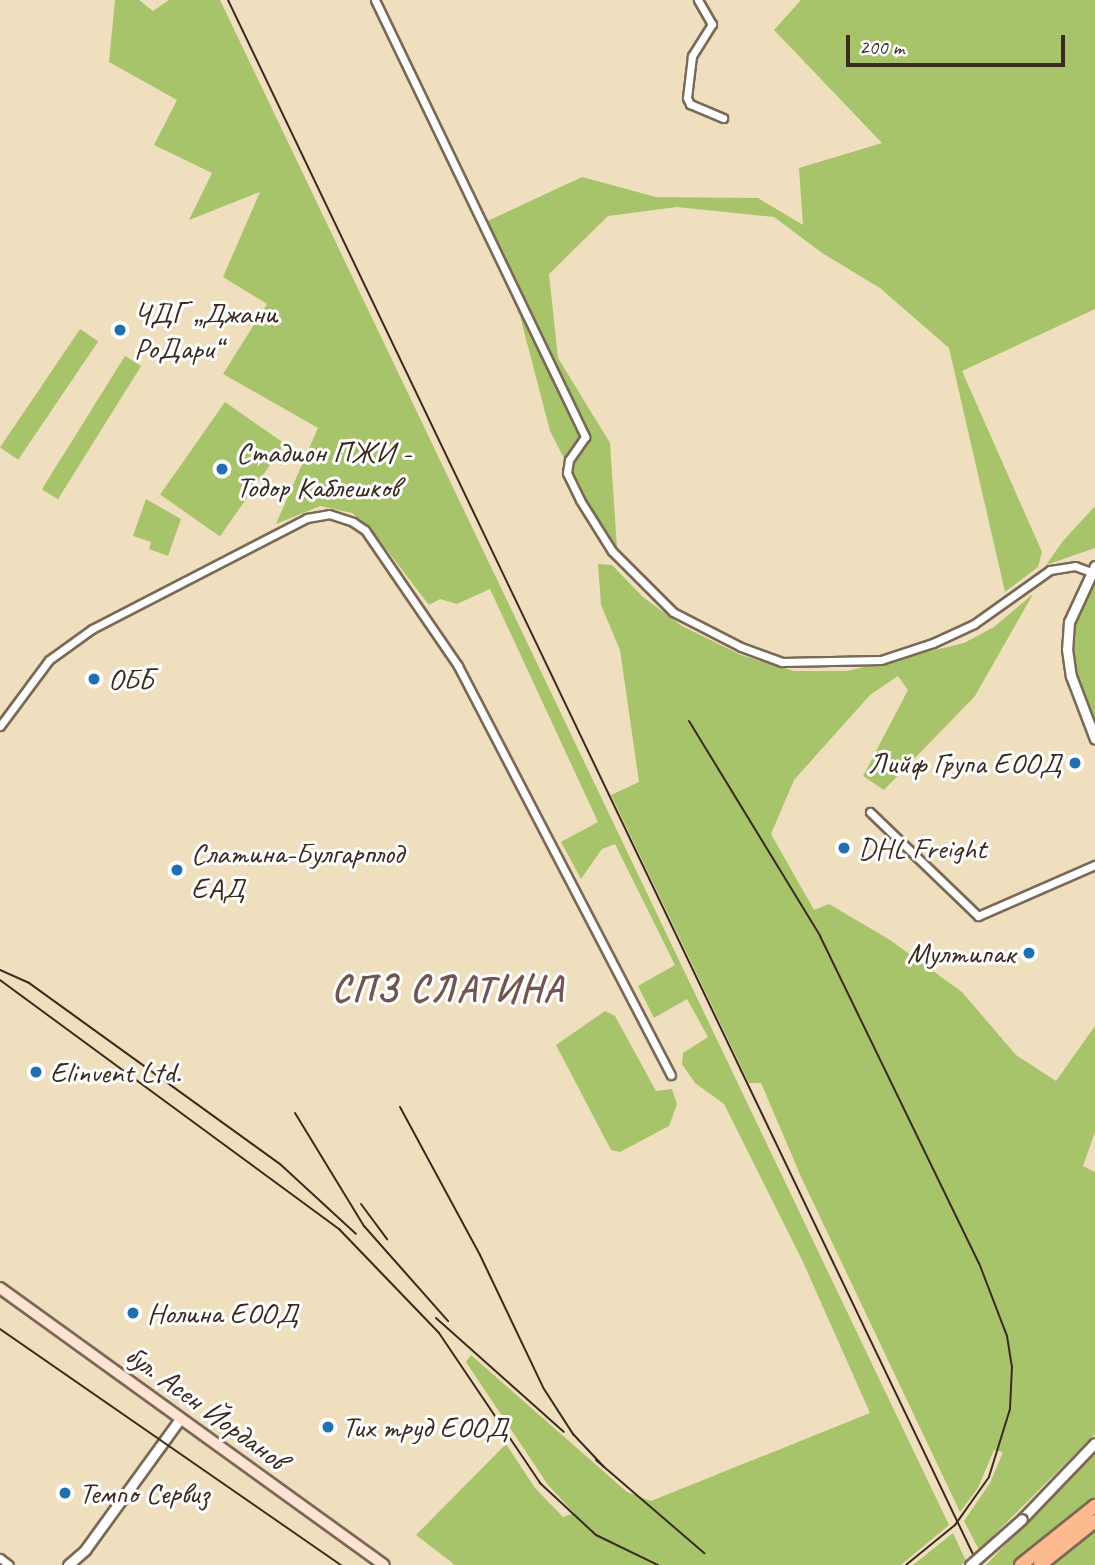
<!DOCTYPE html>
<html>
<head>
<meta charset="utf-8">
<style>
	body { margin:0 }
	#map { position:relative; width:1095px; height:1565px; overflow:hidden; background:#efdfbf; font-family:Caveat,sans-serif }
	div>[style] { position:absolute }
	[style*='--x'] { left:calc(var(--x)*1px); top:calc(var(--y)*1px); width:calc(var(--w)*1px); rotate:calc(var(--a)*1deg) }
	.green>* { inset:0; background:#a7c46b; transform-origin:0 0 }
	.roads { filter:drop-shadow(2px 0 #7a6956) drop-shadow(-2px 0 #7a6956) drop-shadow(0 2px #7a6956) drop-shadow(0 -2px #7a6956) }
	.minor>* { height:7px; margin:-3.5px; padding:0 3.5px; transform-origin:3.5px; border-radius:3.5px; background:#fff }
	.tertiary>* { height:9px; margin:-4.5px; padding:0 4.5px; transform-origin:4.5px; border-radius:4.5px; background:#fff }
	.secondary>* { height:10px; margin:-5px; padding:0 5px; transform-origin:5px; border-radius:5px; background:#fee3d2 }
	.primary>* { height:12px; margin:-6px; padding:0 6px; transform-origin:6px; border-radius:6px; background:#fcba8e }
	.tram>* { height:2px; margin:-1px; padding:0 1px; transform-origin:1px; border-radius:1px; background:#3b2a1e }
	.rail>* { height:2px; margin:-1px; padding:0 1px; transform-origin:1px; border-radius:1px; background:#3b2a1e }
	.bridges { filter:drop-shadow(2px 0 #7a6956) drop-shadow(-2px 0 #7a6956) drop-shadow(0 2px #7a6956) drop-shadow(0 -2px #7a6956) }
	.tertiary-bridge>* { height:9px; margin:-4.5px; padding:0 4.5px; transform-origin:4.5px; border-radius:4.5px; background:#fff }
	.dots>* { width:19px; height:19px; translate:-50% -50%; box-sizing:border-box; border:4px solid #fff; border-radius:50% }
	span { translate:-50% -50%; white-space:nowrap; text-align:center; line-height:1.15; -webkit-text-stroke:6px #fff; paint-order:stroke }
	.poi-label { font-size:30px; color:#3b2a1e }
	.left { translate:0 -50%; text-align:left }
	.right { translate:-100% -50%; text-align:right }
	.street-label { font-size:30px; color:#3b2a1e }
	.district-label { font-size:37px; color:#725453; font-weight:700; letter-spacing:2px }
	.scale { position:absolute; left:846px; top:35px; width:219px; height:32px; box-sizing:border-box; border:4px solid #3b2a1e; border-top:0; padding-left:9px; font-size:21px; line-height:24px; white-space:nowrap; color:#3b2a1e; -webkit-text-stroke:5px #fff; paint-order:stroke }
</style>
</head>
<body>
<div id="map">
	<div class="green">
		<div style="clip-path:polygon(115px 0,139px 0,153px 11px,169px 0,220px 0,949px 1525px,901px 1565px,455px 1565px,416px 1535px,506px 1444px,535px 1488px,563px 1517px,574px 1513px,548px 1485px,466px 1362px,471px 1355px,627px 1492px,651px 1501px,870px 1413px,803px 1262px,724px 1104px,695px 1083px,682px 1064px,683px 1053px,708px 1037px,687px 999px,654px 1018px,638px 986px,675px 965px,615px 844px,602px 849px,581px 879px,561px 842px,598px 822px,490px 589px,457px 604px,440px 599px,429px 605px,370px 528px,352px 513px,320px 506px,276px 524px,318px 428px,223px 374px,267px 304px,223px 277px,260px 192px,189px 220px,212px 173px,154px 145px,177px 100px,109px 62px)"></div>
		<div style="clip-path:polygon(801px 0,1095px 0,1095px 309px,962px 371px,1042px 552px,1038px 567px,1005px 592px,949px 348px,880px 288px,822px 253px,774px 217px,677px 207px,608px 216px,549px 274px,558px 358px,610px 443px,617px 548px,592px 513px,550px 431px,520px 316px,479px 225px,582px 177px,656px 197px,758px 198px,803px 225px,799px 168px,882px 143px,774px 30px)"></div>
		<div style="left:80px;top:329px;width:22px;height:143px;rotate:34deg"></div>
		<div style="left:125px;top:356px;width:19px;height:157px;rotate:32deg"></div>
		<div style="left:225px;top:402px;width:73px;height:113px;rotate:35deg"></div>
		<div style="clip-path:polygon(146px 499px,181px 519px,168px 556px,149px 549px,151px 542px,133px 536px)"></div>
		<div style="clip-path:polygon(1095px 506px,1095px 548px,1046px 565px,1063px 541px)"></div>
		<div style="clip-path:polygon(598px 564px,612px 565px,643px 597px,682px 626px,741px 655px,794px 671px,847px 671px,964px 643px,994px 627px,1033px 594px,975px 696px,884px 790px,863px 776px,908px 690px,898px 676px,870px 695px,794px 780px,771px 834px,814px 910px,829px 904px,890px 940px,962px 992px,1016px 1055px,1056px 1081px,1095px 1026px,1095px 1132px,1083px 1166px,1095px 1172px,1095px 1434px,979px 1550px,964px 1521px,990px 1483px,1003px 1452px,994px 1450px,978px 1488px,960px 1512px,802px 1179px,761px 1083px,749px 1083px,611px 795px,639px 782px,620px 650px,601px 605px)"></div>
		<div style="clip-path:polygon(1095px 579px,1095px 726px,1076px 675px,1073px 649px,1076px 624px)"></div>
		<div style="clip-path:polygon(605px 1011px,615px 1016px,656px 1091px,672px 1089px,677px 1104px,669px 1126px,620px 1152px,611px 1150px,556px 1045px)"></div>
		<div style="clip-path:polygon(1095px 1451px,1095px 1499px,1012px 1565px,986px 1565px)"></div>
		<div style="clip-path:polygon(1095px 1529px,1095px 1565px,1049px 1565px)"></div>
		<div style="clip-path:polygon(953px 1533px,966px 1561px,961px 1565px,913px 1565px)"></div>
	</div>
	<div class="roads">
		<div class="minor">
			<div style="--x:375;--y:0;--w:485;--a:64.3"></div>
			<div style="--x:585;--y:437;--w:28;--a:125"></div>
			<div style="--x:569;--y:460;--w:13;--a:99"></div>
			<div style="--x:567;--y:473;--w:30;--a:64"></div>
			<div style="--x:580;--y:500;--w:60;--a:57.9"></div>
			<div style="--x:612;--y:551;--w:86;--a:45"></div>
			<div style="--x:673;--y:612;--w:76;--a:27.2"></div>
			<div style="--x:741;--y:647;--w:44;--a:20.1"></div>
			<div style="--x:782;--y:662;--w:99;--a:-1.2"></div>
			<div style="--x:881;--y:660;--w:55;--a:-18.1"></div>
			<div style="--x:933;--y:643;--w:45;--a:-24.9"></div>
			<div style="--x:974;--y:624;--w:93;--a:-35.4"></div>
			<div style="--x:1050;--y:570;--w:25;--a:-9"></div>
			<div style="--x:1075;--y:566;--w:17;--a:21"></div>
			<div style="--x:698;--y:0;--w:28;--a:60"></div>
			<div style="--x:712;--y:24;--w:38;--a:122"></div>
			<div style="--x:692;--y:56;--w:42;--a:96.8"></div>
			<div style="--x:687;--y:98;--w:7;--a:63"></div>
			<div style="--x:690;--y:104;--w:36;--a:23"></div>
			<div style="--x:0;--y:726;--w:82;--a:-53.4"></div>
			<div style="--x:49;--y:660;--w:53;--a:-35.8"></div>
			<div style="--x:92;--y:629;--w:242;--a:-27.3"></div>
			<div style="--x:307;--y:518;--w:22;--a:-10"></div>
			<div style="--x:329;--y:514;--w:25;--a:18"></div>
			<div style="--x:353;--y:522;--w:14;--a:34"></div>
			<div style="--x:365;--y:530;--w:165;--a:55.6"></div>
			<div style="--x:458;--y:666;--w:461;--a:62.5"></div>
			<div style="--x:870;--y:812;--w:150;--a:43.9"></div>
			<div style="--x:978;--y:916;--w:128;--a:-23.6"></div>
			<div style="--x:0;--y:1558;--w:11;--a:38"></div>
		</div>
		<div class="tertiary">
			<div style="--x:1095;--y:566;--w:62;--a:114.9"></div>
			<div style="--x:1069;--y:622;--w:27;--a:94"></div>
			<div style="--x:1067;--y:649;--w:27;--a:82"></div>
			<div style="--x:1071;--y:676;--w:67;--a:69.1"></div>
			<div style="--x:1022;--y:1519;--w:105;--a:-46.2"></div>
			<div style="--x:68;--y:1565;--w:23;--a:-41"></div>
			<div style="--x:85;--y:1550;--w:162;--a:-54.1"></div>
		</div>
		<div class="secondary">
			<div style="--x:0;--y:1288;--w:473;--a:35.8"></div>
		</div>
		<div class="primary">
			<div style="--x:1021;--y:1565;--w:95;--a:-38.6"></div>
			<div style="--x:1040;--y:1565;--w:70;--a:-38.7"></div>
		</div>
	</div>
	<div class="tram">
		<div style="--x:0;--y:1329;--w:415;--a:34.7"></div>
	</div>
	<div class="rail">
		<div style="--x:228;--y:0;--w:1735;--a:64.39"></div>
		<div style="--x:689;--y:721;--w:252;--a:58.6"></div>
		<div style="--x:820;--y:936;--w:364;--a:64.1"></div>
		<div style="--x:979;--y:1263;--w:78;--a:69"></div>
		<div style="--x:1007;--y:1336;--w:30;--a:81"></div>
		<div style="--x:1012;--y:1366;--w:43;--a:92.7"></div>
		<div style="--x:1010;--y:1409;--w:71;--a:107.2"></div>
		<div style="--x:989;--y:1477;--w:59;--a:125.3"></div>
		<div style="--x:955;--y:1525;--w:63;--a:140.8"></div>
		<div style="--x:0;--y:970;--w:32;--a:24"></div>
		<div style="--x:29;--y:983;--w:309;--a:35.8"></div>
		<div style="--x:280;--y:1164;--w:103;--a:42.6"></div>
		<div style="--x:0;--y:980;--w:421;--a:36.3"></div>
		<div style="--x:339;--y:1229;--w:144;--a:46.1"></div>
		<div style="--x:439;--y:1333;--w:181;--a:56"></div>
		<div style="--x:540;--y:1483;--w:76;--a:42.9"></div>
		<div style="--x:596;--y:1535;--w:69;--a:25.8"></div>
		<div style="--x:400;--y:1107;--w:168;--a:61.6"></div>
		<div style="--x:480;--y:1255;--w:148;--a:64.5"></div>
		<div style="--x:544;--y:1389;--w:54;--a:57.2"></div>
		<div style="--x:573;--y:1434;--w:45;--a:46.8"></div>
		<div style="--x:295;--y:1113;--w:132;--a:58.6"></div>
		<div style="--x:364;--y:1226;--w:127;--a:48.5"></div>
		<div style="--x:361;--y:1204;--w:44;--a:53.4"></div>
		<div style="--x:436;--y:1318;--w:171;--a:41.7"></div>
		<div style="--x:596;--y:1460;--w:143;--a:40.7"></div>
	</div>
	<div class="bridges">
		<div class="tertiary-bridge">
			<div style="--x:970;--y:1565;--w:69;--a:-41.5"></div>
		</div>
	</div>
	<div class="dots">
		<div style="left:120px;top:330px;background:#1f6fb2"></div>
		<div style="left:222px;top:469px;background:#1f6fb2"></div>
		<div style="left:94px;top:679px;background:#1f6fb2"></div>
		<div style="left:1075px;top:763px;background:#1f6fb2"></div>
		<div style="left:844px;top:848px;background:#1f6fb2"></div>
		<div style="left:177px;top:870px;background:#1f6fb2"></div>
		<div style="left:1029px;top:953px;background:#1f6fb2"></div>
		<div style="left:36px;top:1072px;background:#1f6fb2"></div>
		<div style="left:133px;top:1313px;background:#1f6fb2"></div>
		<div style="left:328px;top:1427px;background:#1f6fb2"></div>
		<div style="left:65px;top:1493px;background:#1f6fb2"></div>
	</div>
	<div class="poi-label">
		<span class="left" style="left:134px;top:330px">ЧДГ „Джани<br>РоДари“</span>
		<span class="left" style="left:236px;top:469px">Стадион ПЖИ -<br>Тодор Каблешков</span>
		<span class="left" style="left:108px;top:679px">ОББ</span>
		<span class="right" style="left:1061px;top:763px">Лийф Група ЕООД</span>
		<span class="left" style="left:858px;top:848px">DHL Freight</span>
		<span class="left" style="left:191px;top:870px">Слатина-Булгарплод<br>ЕАД</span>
		<span class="right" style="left:1015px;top:953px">Мултипак</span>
		<span class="left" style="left:50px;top:1072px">Elinvent Ltd.</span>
		<span class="left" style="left:147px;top:1313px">Нолина ЕООД</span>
		<span class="left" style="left:342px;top:1427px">Тих труд ЕООД</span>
		<span class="left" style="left:79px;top:1493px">Темпо Сервиз</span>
	</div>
	<div class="street-label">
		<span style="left:206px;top:1407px;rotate:36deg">бул. Асен Йорданов</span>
	</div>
	<div class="district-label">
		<span style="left:448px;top:989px">СПЗ СЛАТИНА</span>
	</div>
	<div class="scale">200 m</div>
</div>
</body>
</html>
